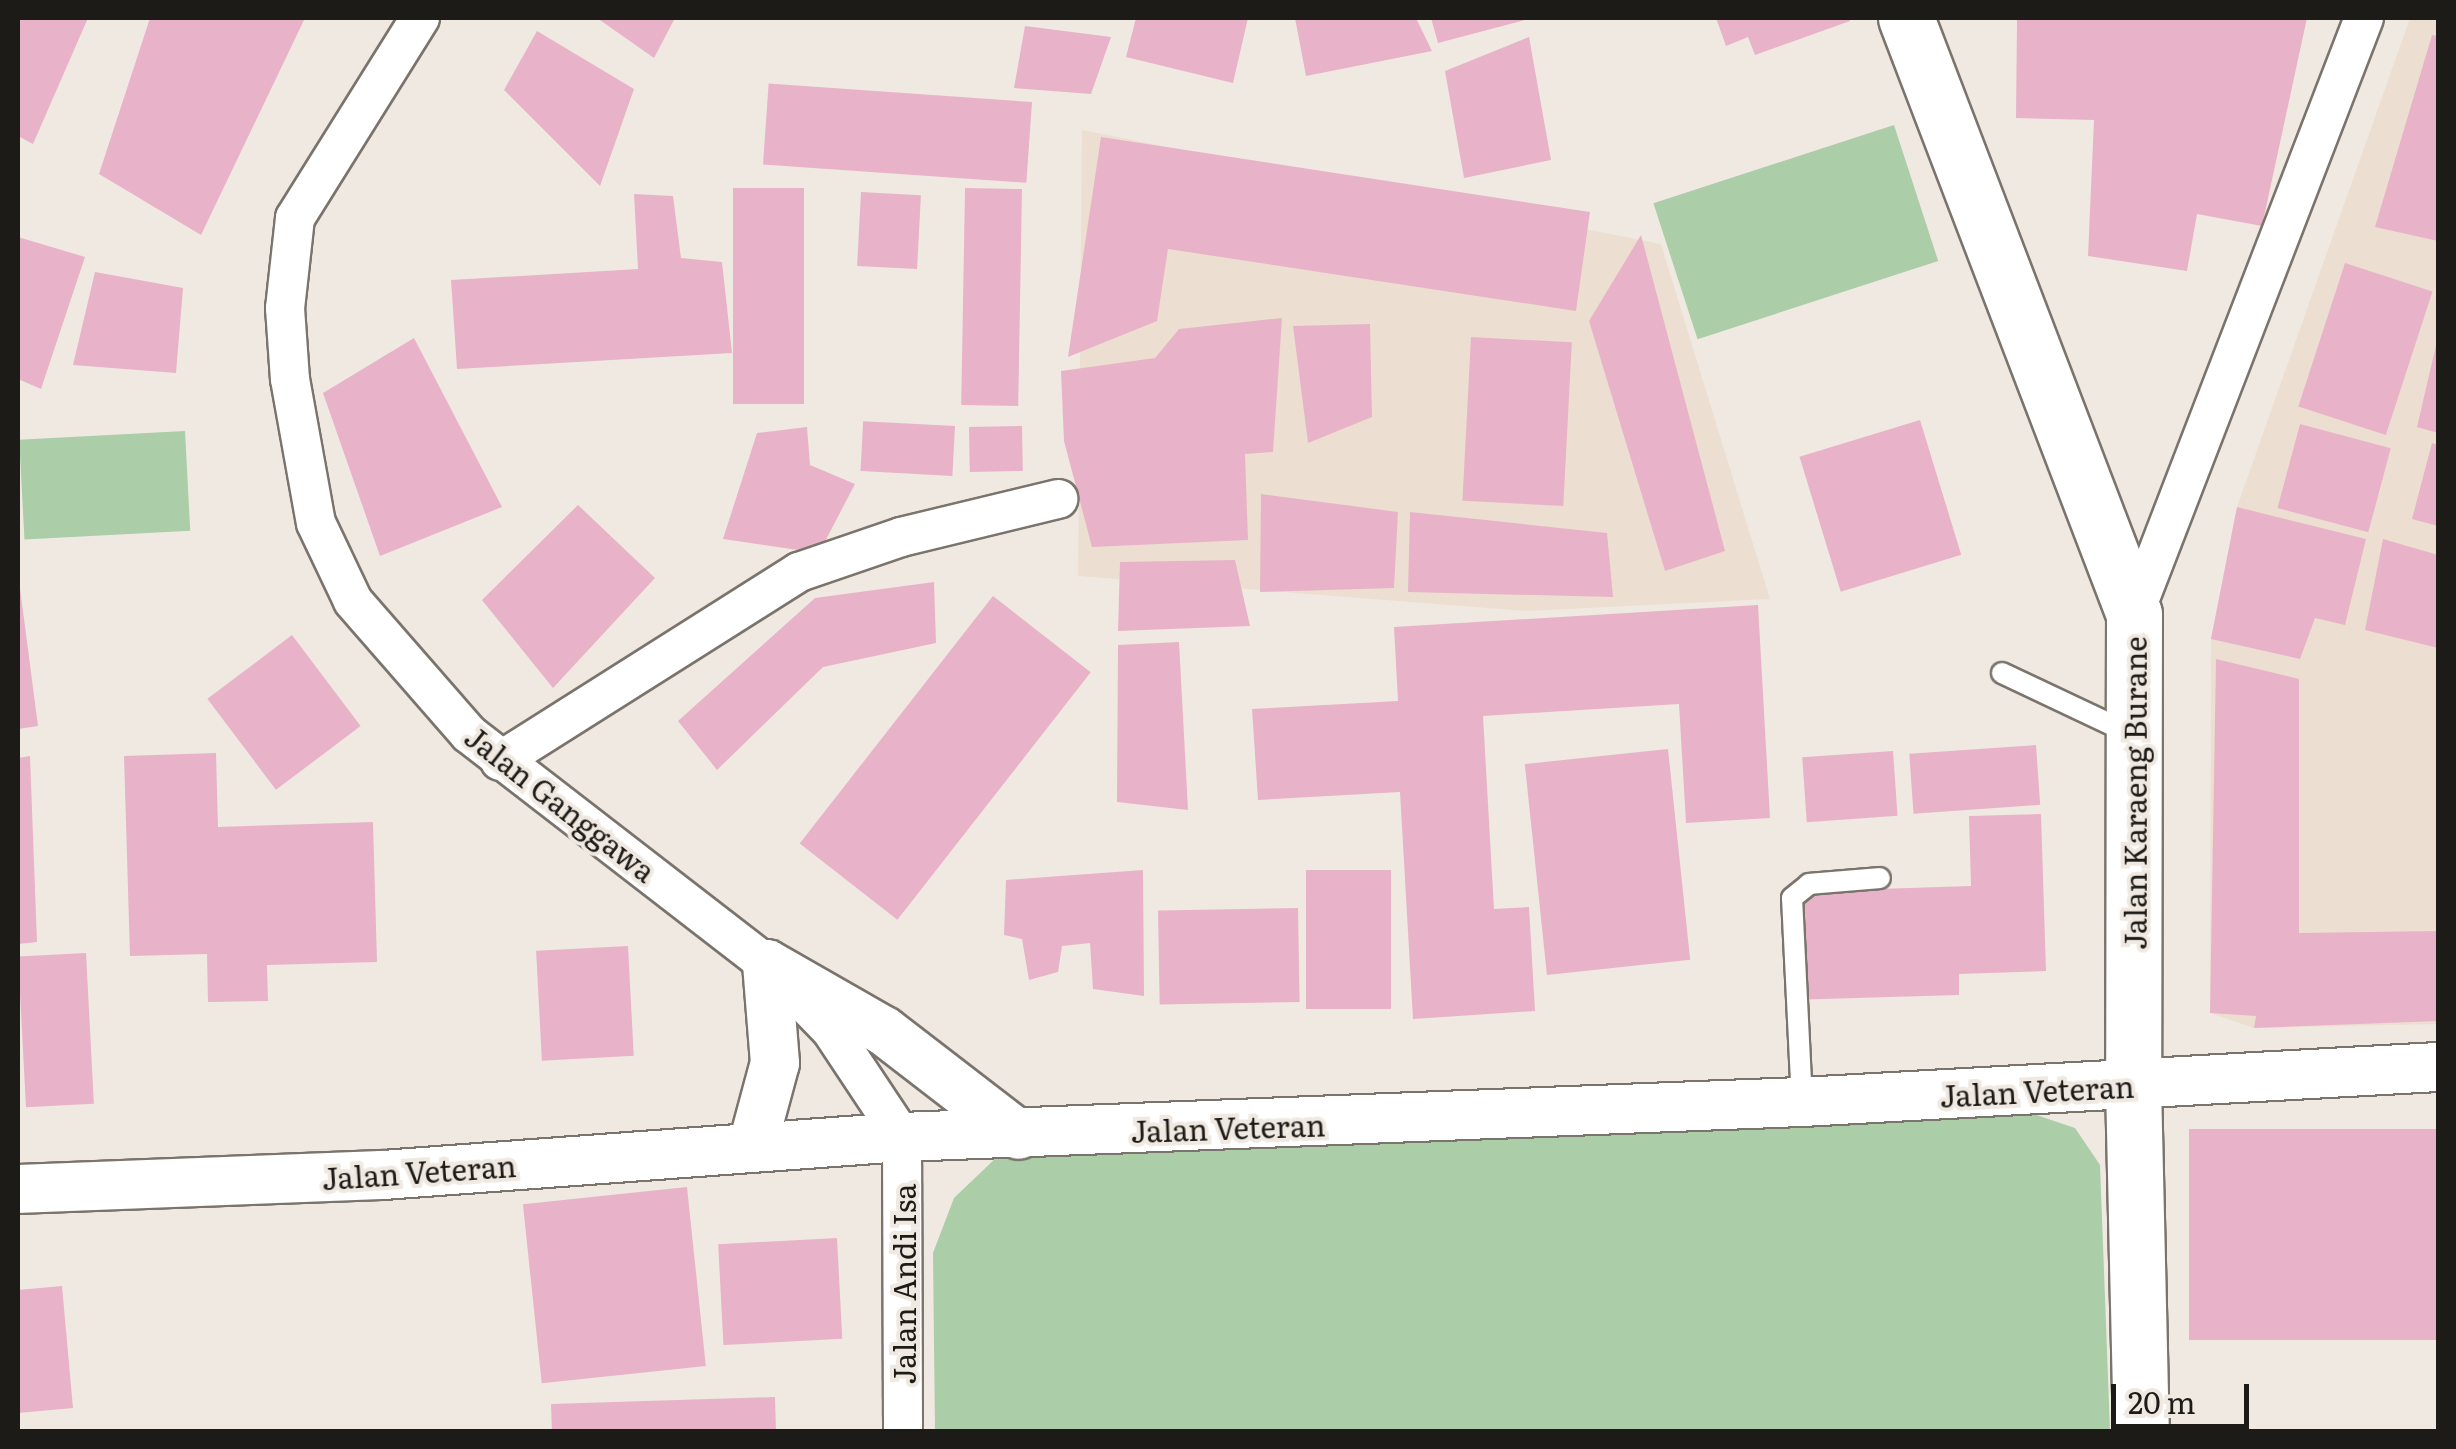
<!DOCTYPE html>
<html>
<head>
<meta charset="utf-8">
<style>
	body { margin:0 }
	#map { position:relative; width:2456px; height:1449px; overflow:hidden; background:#f0e9e1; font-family:Literata,serif }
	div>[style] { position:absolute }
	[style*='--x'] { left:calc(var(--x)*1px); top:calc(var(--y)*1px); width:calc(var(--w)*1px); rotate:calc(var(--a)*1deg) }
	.built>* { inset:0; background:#ecdfd1 }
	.green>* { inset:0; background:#abcda7; transform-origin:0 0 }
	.building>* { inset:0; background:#e8b3c8; transform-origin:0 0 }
	.roads { filter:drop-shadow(2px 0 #7a746d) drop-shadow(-2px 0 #7a746d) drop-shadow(0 2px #7a746d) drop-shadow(0 -2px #7a746d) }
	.service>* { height:20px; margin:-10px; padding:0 10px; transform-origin:10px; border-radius:10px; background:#fff }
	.minor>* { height:38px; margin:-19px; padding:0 19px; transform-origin:19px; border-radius:19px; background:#fff }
	.tertiary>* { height:48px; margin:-24px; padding:0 24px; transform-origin:24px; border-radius:24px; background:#fff }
	.trunk>* { height:55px; margin:-27.5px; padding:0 27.5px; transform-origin:27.5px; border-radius:27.5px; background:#fff }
	span { translate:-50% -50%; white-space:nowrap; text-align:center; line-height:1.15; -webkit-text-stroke:8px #f0e9e1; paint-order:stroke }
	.street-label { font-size:30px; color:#1d1b18 }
	.frame { position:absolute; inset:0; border:20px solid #1d1b18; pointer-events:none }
	.scale { position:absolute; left:2111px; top:1384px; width:138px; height:45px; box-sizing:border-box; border:5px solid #1d1b18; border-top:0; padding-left:12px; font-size:30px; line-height:35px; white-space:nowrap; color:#1d1b18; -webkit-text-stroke:8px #f0e9e1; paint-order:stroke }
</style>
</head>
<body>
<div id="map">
	<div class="built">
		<div style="clip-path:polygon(2410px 18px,2438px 18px,2438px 1024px,2254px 1028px,2210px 1013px,2211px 639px,2237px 507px)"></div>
		<div style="clip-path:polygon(1082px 130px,1661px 244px,1770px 599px,1527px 611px,1078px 576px)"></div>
	</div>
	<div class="green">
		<div style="left:1894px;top:125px;width:143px;height:253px;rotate:72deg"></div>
		<div style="left:185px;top:431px;width:100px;height:166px;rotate:87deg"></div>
		<div style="clip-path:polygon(2022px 1110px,2075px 1128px,2100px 1165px,2110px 1431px,935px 1431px,933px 1253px,954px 1198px,999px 1155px)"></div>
	</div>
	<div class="building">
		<div style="clip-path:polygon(18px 18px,88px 18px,33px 144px,18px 136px)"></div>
		<div style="clip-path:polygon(150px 18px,305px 18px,201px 235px,99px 174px)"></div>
		<div style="clip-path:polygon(597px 18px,675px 18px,654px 58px)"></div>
		<div style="clip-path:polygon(1136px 18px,1248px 18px,1233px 83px,1126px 57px)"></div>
		<div style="clip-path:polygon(1295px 18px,1416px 18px,1432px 51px,1306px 76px)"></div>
		<div style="clip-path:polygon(1431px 18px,1529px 18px,1529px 19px,1438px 43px)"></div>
		<div style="clip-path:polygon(1716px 18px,1849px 18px,1850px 21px,1755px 55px,1748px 37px,1726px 46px)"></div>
		<div style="clip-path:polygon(2017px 18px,2307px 18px,2262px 226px,2197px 214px,2187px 271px,2088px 256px,2094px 120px,2016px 118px)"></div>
		<div style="clip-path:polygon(1025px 26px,1111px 37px,1091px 94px,1014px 88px)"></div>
		<div style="clip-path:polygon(537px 31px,634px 89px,600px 186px,504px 90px)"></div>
		<div style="clip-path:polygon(2432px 35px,2438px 36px,2438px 241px,2375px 227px)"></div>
		<div style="clip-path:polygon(1529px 37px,1551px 160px,1464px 178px,1445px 71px)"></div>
		<div style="left:1032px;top:102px;width:81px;height:264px;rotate:94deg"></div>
		<div style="clip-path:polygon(1101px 137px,1590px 212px,1576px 311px,1168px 249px,1157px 321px,1068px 357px)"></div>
		<div style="left:733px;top:188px;width:71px;height:216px"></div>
		<div style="left:965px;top:188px;width:57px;height:217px;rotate:1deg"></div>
		<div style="left:861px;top:192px;width:60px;height:74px;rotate:3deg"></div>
		<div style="clip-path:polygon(634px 194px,673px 196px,681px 258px,722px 262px,732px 353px,457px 369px,451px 280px,638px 269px)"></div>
		<div style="clip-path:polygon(1641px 235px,1725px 551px,1665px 571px,1589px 321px)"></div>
		<div style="clip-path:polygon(18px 237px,85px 257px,41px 389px,18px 379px)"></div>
		<div style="left:2345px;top:263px;width:92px;height:151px;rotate:18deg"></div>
		<div style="clip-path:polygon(95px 272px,183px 288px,176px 373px,73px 365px)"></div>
		<div style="clip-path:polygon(1282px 318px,1273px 452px,1245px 454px,1248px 540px,1092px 547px,1064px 441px,1061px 371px,1155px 358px,1179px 329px)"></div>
		<div style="clip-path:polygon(1370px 324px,1372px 417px,1308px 443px,1293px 326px)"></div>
		<div style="left:1471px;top:337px;width:101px;height:164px;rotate:3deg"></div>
		<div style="clip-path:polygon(414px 338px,502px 507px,380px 556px,323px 393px)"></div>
		<div style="clip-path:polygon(2437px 341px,2438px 341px,2438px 433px,2417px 427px)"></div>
		<div style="left:1920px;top:420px;width:141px;height:126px;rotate:73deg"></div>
		<div style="left:2300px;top:424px;width:94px;height:87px;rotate:15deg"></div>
		<div style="left:955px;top:426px;width:50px;height:92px;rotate:93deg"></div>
		<div style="left:1022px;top:426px;width:45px;height:53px;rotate:89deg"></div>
		<div style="clip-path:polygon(807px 427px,810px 465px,855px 484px,819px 553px,723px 539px,757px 433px)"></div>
		<div style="clip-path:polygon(2432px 443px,2438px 445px,2438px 526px,2412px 519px)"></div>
		<div style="clip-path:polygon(1261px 494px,1398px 512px,1394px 588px,1260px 592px)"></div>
		<div style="clip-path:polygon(578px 505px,655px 578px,553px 688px,482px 600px)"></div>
		<div style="clip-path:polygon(2237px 507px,2366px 539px,2345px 625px,2315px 618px,2300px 659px,2211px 639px)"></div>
		<div style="clip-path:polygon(1410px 512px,1607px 533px,1613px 597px,1408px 592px)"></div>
		<div style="clip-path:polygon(2383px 539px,2438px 555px,2438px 648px,2365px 630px)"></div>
		<div style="clip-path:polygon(1235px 560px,1250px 626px,1118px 631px,1120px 562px)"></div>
		<div style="clip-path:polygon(934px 582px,936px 643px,823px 667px,717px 770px,678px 721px,815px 598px)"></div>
		<div style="clip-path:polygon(20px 588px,38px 726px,18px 729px,18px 589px)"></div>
		<div style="left:993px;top:596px;width:124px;height:314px;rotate:38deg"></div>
		<div style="clip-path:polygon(1758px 605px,1770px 818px,1686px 823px,1679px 704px,1483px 716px,1494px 909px,1529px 907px,1535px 1011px,1413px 1019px,1400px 792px,1258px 800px,1252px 709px,1398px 701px,1394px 627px)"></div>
		<div style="left:292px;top:635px;width:114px;height:106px;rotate:53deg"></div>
		<div style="clip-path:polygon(1179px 642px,1188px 810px,1117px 802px,1118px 645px)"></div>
		<div style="clip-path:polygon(2216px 659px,2299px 679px,2299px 933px,2438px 931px,2438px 1021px,2254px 1028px,2256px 1016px,2210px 1013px)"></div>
		<div style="left:2036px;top:745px;width:60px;height:127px;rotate:86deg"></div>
		<div style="left:1668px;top:749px;width:212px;height:144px;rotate:84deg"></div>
		<div style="left:1893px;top:751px;width:65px;height:91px;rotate:86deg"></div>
		<div style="clip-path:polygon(216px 753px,218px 827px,373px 822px,377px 962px,267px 965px,268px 1001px,208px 1002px,207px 954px,130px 956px,124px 756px)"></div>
		<div style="clip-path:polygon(30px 756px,37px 942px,18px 944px,18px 758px)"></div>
		<div style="clip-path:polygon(2041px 814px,2046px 971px,1959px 974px,1959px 995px,1788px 1000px,1784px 892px,1971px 886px,1969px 816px)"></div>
		<div style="clip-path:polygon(1143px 870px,1144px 996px,1093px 989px,1090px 943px,1062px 946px,1058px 972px,1029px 980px,1022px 939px,1004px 935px,1006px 880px)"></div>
		<div style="left:1306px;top:870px;width:85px;height:139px"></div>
		<div style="left:1298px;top:908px;width:94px;height:140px;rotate:89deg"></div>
		<div style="left:628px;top:946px;width:110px;height:92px;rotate:87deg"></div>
		<div style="left:86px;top:953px;width:151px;height:68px;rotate:87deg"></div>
		<div style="left:2189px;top:1129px;width:249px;height:211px"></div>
		<div style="left:687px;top:1187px;width:180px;height:165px;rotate:84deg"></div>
		<div style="left:837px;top:1238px;width:101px;height:119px;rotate:87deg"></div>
		<div style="clip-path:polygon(62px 1286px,73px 1408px,18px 1413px,18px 1290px)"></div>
		<div style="clip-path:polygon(775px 1397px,776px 1432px,552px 1432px,551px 1404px)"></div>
	</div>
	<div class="roads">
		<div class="service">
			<div style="--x:2002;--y:673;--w:143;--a:25.3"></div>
			<div style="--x:1802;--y:1102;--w:204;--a:-92.8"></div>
			<div style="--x:1792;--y:898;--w:22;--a:-39"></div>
			<div style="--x:1809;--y:884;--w:71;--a:-4.8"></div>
		</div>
		<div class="minor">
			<div style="--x:420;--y:18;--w:236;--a:122"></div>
			<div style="--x:295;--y:218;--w:91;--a:96.3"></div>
			<div style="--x:285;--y:308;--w:71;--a:86"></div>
			<div style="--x:290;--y:379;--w:146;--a:79.8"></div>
			<div style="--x:316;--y:523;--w:86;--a:64.6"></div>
			<div style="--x:353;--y:601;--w:176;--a:48.9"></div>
			<div style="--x:469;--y:734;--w:376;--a:37.7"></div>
			<div style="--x:767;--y:964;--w:92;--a:45.9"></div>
			<div style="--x:831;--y:1030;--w:128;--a:56.4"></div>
			<div style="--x:902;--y:1137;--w:295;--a:89.8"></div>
			<div style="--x:2134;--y:614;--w:639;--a:-68.9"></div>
			<div style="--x:500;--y:761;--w:354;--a:-32.3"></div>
			<div style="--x:799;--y:572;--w:108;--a:-18.9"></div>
			<div style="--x:901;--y:537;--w:162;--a:-13.6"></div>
		</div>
		<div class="tertiary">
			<div style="--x:767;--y:964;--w:135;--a:29.8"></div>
			<div style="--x:884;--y:1031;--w:170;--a:37.6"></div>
			<div style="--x:752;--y:1148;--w:88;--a:-74.9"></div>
			<div style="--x:775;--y:1063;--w:99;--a:-94.6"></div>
			<div style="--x:18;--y:1189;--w:365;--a:-2.2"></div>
			<div style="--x:383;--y:1175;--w:520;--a:-4.19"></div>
			<div style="--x:902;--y:1137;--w:901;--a:-2.23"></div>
			<div style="--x:1802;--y:1102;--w:637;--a:-3.15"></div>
		</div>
		<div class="trunk">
			<div style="--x:1906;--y:18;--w:638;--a:69.07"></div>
			<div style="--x:2134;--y:614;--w:471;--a:90.1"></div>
			<div style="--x:2133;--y:1085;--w:347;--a:88.7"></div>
		</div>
	</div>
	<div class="street-label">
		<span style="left:2134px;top:793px;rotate:-90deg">Jalan Karaeng Burane</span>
		<span style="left:561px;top:803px;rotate:38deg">Jalan Ganggawa</span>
		<span style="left:2037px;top:1090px;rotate:-3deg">Jalan Veteran</span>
		<span style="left:1228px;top:1127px;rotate:-2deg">Jalan Veteran</span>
		<span style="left:419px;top:1171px;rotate:-4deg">Jalan Veteran</span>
		<span style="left:903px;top:1284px;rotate:-90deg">Jalan Andi Isa</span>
	</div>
	<div class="frame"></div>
	<div class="scale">20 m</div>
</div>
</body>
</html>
